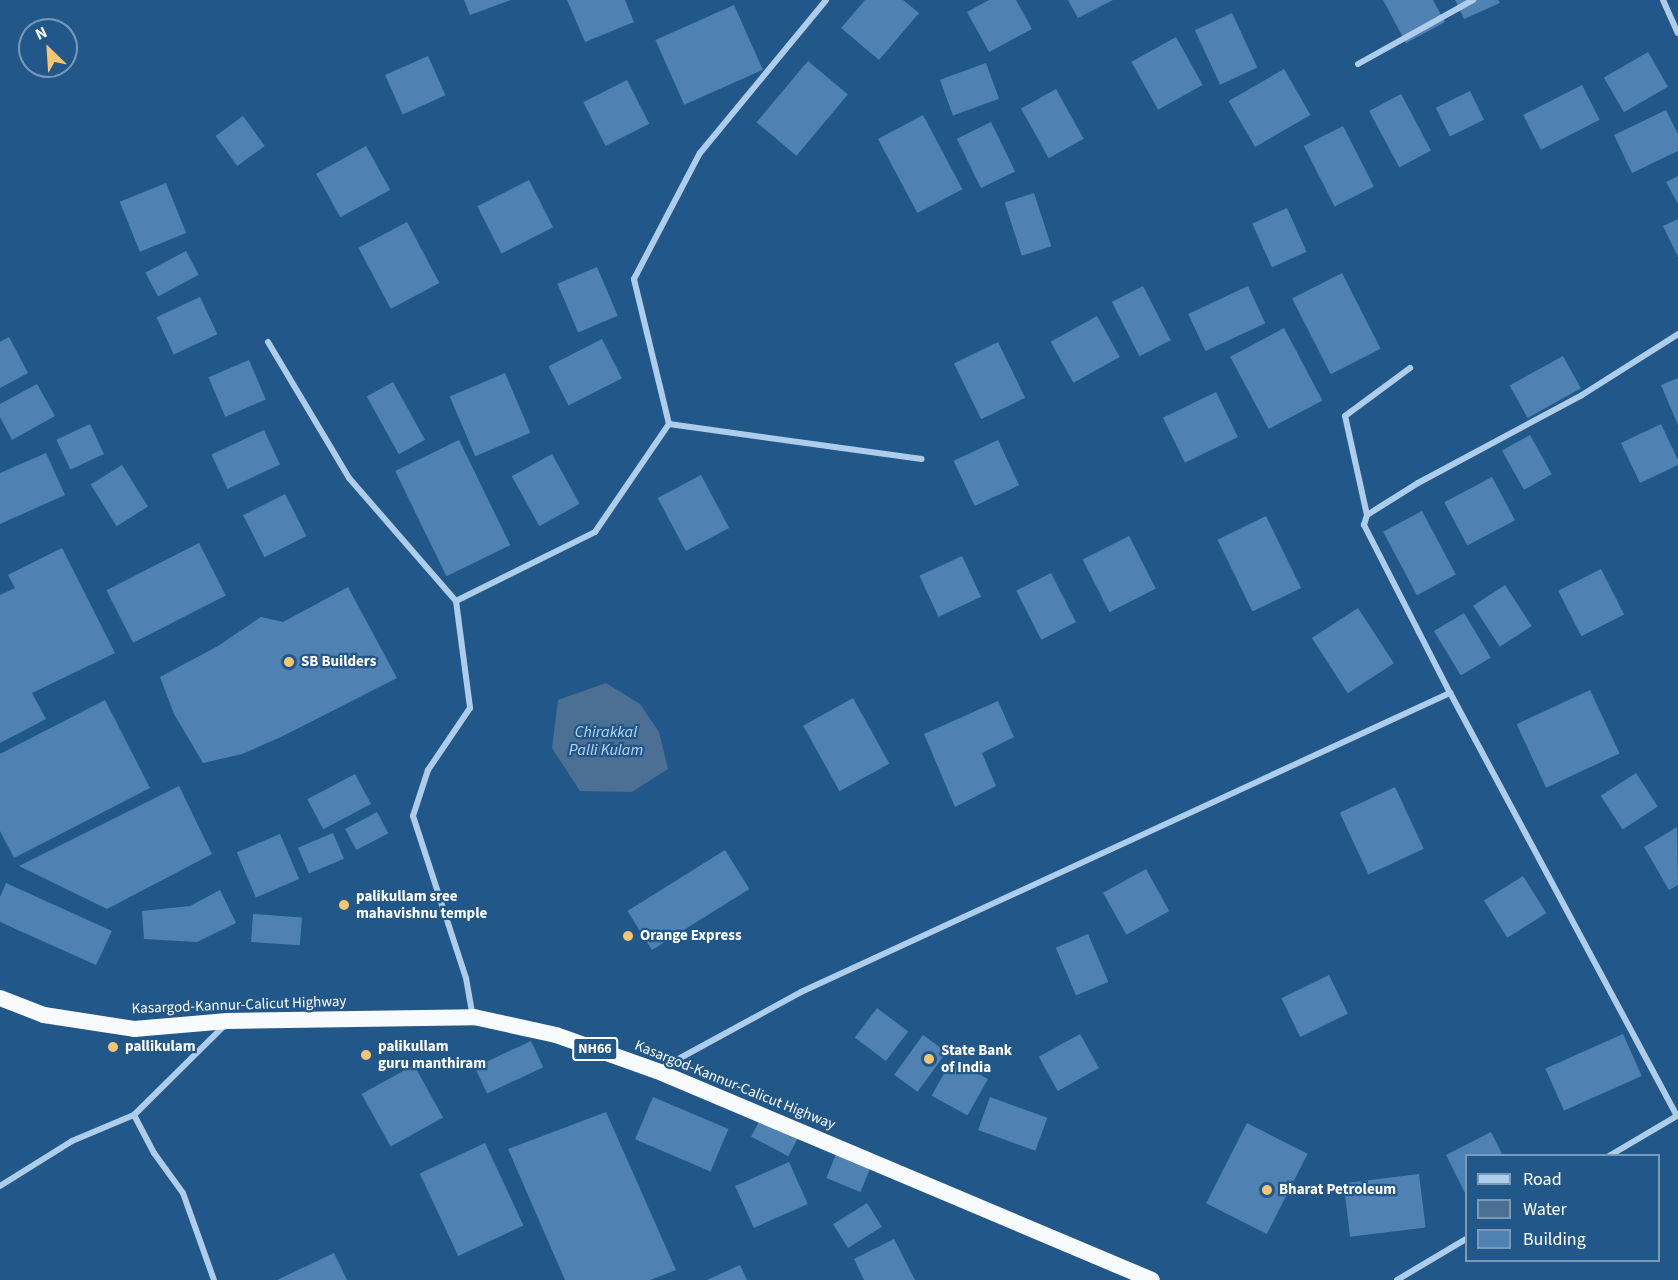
<!DOCTYPE html>
<html>
<head>
<meta charset="utf-8">
<style>
	body { margin:0 }
	#map { position:relative; width:1678px; height:1280px; overflow:hidden; background:#225789; font-family:"Source Sans 3",sans-serif }
	div>[style] { position:absolute }
	[style*='--x'] { left:calc(var(--x)*1px); top:calc(var(--y)*1px); width:calc(var(--w)*1px); rotate:calc(var(--a)*1deg) }
	.water>* { inset:0; background:#4c7094 }
	.building>* { inset:0; background:#4f82b2; transform-origin:0 0 }
	.minor>* { height:6px; margin:-3px; padding:0 3px; transform-origin:3px; border-radius:3px; background:#aecdea }
	.trunk>* { height:16px; margin:-8px; padding:0 8px; transform-origin:8px; border-radius:8px; background:#f8fbfe }
	.dots>* { width:16px; height:16px; translate:-50% -50%; box-sizing:border-box; border:3px solid #225789; border-radius:50% }
	span { translate:-50% -50%; white-space:nowrap; text-align:center; line-height:1.15; -webkit-text-stroke:4.5px #225789; paint-order:stroke }
	.shield-label span { padding:2px 4px; background:#225789; border:2px solid; border-radius:4px; -webkit-text-stroke-width:0 }
	.shield-label { font-size:14px; color:#fff; font-weight:700 }
	.poi-label { font-size:15px; color:#fff; font-weight:700 }
	.left { translate:0 -50%; text-align:left }
	.street-label { font-size:15px; color:#fff }
	.water-label { font-size:16px; color:#b9d7f1; font-style:italic }
	.legend { position:absolute; left:1465px; top:1154px; width:195px; height:108px; box-sizing:border-box; background:#225789; border:2px solid #7a9ab8; margin:0; padding:8px 10px; list-style:none; font-size:18px; color:#fff }
	.legend li { display:flex; align-items:center; gap:12px; height:30px }
	.legend b { width:30px; border:2px solid #7a9ab8 }
	.north { position:absolute; left:18px; top:18px; width:60px; height:60px; box-sizing:border-box; background:#225789; border:2px solid #7a9ab8; border-radius:50%; rotate:335deg; font-size:16px; font-weight:700; line-height:24px; text-align:center; color:#fff }
	.north::after { content:''; display:block; margin:auto; width:21px; height:27px; background:#f6c570; clip-path:polygon(50% 0,100% 100%,50% 72%,0 100%) }
</style>
</head>
<body>
<div id="map">
	<div class="water">
		<div style="clip-path:polygon(606px 683px,640px 704px,659px 732px,668px 769px,632px 792px,580px 791px,552px 748px,558px 700px)"></div>
	</div>
	<div class="building">
		<div style="clip-path:polygon(464px 0,511px 0,470px 15px)"></div>
		<div style="clip-path:polygon(567px 0,625px 0,634px 22px,585px 42px)"></div>
		<div style="clip-path:polygon(865px 0,903px 0,919px 13px,879px 60px,841px 28px)"></div>
		<div style="clip-path:polygon(989px 0,1016px 0,1032px 29px,989px 52px,967px 12px)"></div>
		<div style="clip-path:polygon(1068px 0,1113px 0,1078px 18px)"></div>
		<div style="clip-path:polygon(1383px 0,1433px 0,1445px 22px,1406px 43px)"></div>
		<div style="clip-path:polygon(1455px 0,1498px 0,1500px 3px,1464px 19px)"></div>
		<div style="left:734px;top:5px;width:71px;height:86px;rotate:66deg"></div>
		<div style="left:1232px;top:13px;width:60px;height:41px;rotate:65deg"></div>
		<div style="left:1176px;top:37px;width:55px;height:51px;rotate:61deg"></div>
		<div style="left:1648px;top:52px;width:40px;height:51px;rotate:60deg"></div>
		<div style="left:428px;top:56px;width:43px;height:47px;rotate:66deg"></div>
		<div style="left:808px;top:61px;width:52px;height:80px;rotate:40deg"></div>
		<div style="left:986px;top:63px;width:38px;height:49px;rotate:70deg"></div>
		<div style="left:1284px;top:69px;width:53px;height:64px;rotate:60deg"></div>
		<div style="left:627px;top:80px;width:49px;height:49px;rotate:63deg"></div>
		<div style="left:1582px;top:85px;width:39px;height:66px;rotate:63deg"></div>
		<div style="left:1056px;top:89px;width:57px;height:40px;rotate:61deg"></div>
		<div style="left:1470px;top:91px;width:32px;height:38px;rotate:64deg"></div>
		<div style="left:1401px;top:94px;width:64px;height:36px;rotate:62deg"></div>
		<div style="clip-path:polygon(1666px 110px,1678px 134px,1678px 151px,1632px 173px,1614px 135px)"></div>
		<div style="left:923px;top:115px;width:84px;height:51px;rotate:62deg"></div>
		<div style="left:243px;top:116px;width:37px;height:34px;rotate:54deg"></div>
		<div style="left:991px;top:122px;width:55px;height:38px;rotate:64deg"></div>
		<div style="left:1343px;top:126px;width:68px;height:44px;rotate:63deg"></div>
		<div style="left:366px;top:146px;width:50px;height:57px;rotate:61deg"></div>
		<div style="clip-path:polygon(1678px 176px,1678px 204px,1666px 182px)"></div>
		<div style="left:529px;top:180px;width:53px;height:58px;rotate:63deg"></div>
		<div style="left:166px;top:183px;width:54px;height:50px;rotate:68deg"></div>
		<div style="left:1034px;top:193px;width:56px;height:31px;rotate:72deg"></div>
		<div style="left:1287px;top:208px;width:48px;height:38px;rotate:66deg"></div>
		<div style="clip-path:polygon(1678px 219px,1678px 257px,1663px 226px)"></div>
		<div style="left:407px;top:222px;width:69px;height:55px;rotate:62deg"></div>
		<div style="left:186px;top:251px;width:27px;height:46px;rotate:62deg"></div>
		<div style="left:597px;top:267px;width:53px;height:43px;rotate:67deg"></div>
		<div style="left:1342px;top:273px;width:85px;height:56px;rotate:63deg"></div>
		<div style="left:1143px;top:286px;width:61px;height:35px;rotate:63deg"></div>
		<div style="left:1248px;top:286px;width:41px;height:66px;rotate:65deg"></div>
		<div style="left:200px;top:297px;width:41px;height:48px;rotate:65deg"></div>
		<div style="left:1097px;top:316px;width:47px;height:53px;rotate:61deg"></div>
		<div style="left:1284px;top:328px;width:82px;height:61px;rotate:62deg"></div>
		<div style="clip-path:polygon(9px 337px,28px 373px,0 388px,0 342px)"></div>
		<div style="left:602px;top:339px;width:44px;height:60px;rotate:63deg"></div>
		<div style="left:998px;top:342px;width:62px;height:49px;rotate:64deg"></div>
		<div style="left:1563px;top:356px;width:37px;height:61px;rotate:61deg"></div>
		<div style="left:249px;top:360px;width:43px;height:44px;rotate:67deg"></div>
		<div style="left:505px;top:373px;width:65px;height:60px;rotate:67deg"></div>
		<div style="clip-path:polygon(1678px 378px,1678px 425px,1661px 385px)"></div>
		<div style="left:393px;top:382px;width:66px;height:30px;rotate:61deg"></div>
		<div style="clip-path:polygon(37px 384px,55px 416px,12px 440px,0 417px,0 404px)"></div>
		<div style="left:1216px;top:392px;width:50px;height:59px;rotate:64deg"></div>
		<div style="left:90px;top:424px;width:33px;height:37px;rotate:65deg"></div>
		<div style="clip-path:polygon(1661px 424px,1678px 460px,1678px 465px,1640px 483px,1621px 443px)"></div>
		<div style="left:264px;top:430px;width:38px;height:58px;rotate:65deg"></div>
		<div style="left:1530px;top:435px;width:45px;height:32px;rotate:61deg"></div>
		<div style="left:459px;top:440px;width:117px;height:71px;rotate:64deg"></div>
		<div style="left:998px;top:440px;width:50px;height:49px;rotate:65deg"></div>
		<div style="clip-path:polygon(46px 453px,65px 495px,0 524px,0 473px)"></div>
		<div style="left:552px;top:454px;width:57px;height:46px;rotate:61deg"></div>
		<div style="left:122px;top:465px;width:49px;height:37px;rotate:58deg"></div>
		<div style="left:701px;top:475px;width:60px;height:49px;rotate:62deg"></div>
		<div style="left:1492px;top:477px;width:49px;height:54px;rotate:62deg"></div>
		<div style="left:285px;top:494px;width:47px;height:47px;rotate:63deg"></div>
		<div style="left:1422px;top:511px;width:72px;height:44px;rotate:62deg"></div>
		<div style="left:1266px;top:516px;width:80px;height:54px;rotate:64deg"></div>
		<div style="left:1129px;top:536px;width:59px;height:52px;rotate:63deg"></div>
		<div style="left:199px;top:543px;width:59px;height:104px;rotate:63deg"></div>
		<div style="clip-path:polygon(62px 548px,115px 653px,32px 693px,46px 719px,0 743px,0 595px,15px 588px,8px 575px)"></div>
		<div style="left:962px;top:556px;width:45px;height:47px;rotate:65deg"></div>
		<div style="left:1601px;top:569px;width:51px;height:48px;rotate:63deg"></div>
		<div style="left:1051px;top:573px;width:55px;height:39px;rotate:63deg"></div>
		<div style="left:1505px;top:585px;width:49px;height:38px;rotate:57deg"></div>
		<div style="clip-path:polygon(348px 587px,397px 678px,281px 737px,242px 754px,203px 763px,174px 714px,160px 677px,218px 646px,261px 617px,283px 622px)"></div>
		<div style="left:1358px;top:608px;width:66px;height:55px;rotate:57deg"></div>
		<div style="left:1464px;top:613px;width:52px;height:35px;rotate:59deg"></div>
		<div style="left:1590px;top:690px;width:70px;height:81px;rotate:65deg"></div>
		<div style="left:853px;top:698px;width:75px;height:57px;rotate:61deg"></div>
		<div style="clip-path:polygon(105px 700px,150px 788px,14px 858px,0 831px,0 754px)"></div>
		<div style="clip-path:polygon(998px 701px,1014px 737px,982px 753px,996px 786px,955px 807px,924px 734px)"></div>
		<div style="left:1636px;top:773px;width:40px;height:42px;rotate:57deg"></div>
		<div style="left:355px;top:774px;width:34px;height:54px;rotate:62deg"></div>
		<div style="clip-path:polygon(179px 786px,212px 854px,107px 909px,19px 866px)"></div>
		<div style="left:1395px;top:787px;width:68px;height:61px;rotate:65deg"></div>
		<div style="left:377px;top:812px;width:24px;height:36px;rotate:62deg"></div>
		<div style="clip-path:polygon(1677px 827px,1678px 885px,1669px 890px,1644px 847px)"></div>
		<div style="left:333px;top:833px;width:28px;height:38px;rotate:67deg"></div>
		<div style="left:280px;top:834px;width:49px;height:47px;rotate:67deg"></div>
		<div style="left:725px;top:850px;width:46px;height:115px;rotate:58deg"></div>
		<div style="left:1146px;top:869px;width:48px;height:49px;rotate:61deg"></div>
		<div style="left:1523px;top:876px;width:44px;height:46px;rotate:58deg"></div>
		<div style="clip-path:polygon(6px 883px,112px 931px,96px 965px,0 922px,0 897px)"></div>
		<div style="clip-path:polygon(220px 890px,236px 923px,197px 942px,144px 939px,142px 911px,190px 906px)"></div>
		<div style="left:253px;top:914px;width:49px;height:28px;rotate:4deg"></div>
		<div style="left:1088px;top:934px;width:52px;height:35px;rotate:67deg"></div>
		<div style="left:1329px;top:975px;width:43px;height:53px;rotate:64deg"></div>
		<div style="left:877px;top:1008px;width:39px;height:37px;rotate:37deg"></div>
		<div style="left:1080px;top:1034px;width:39px;height:47px;rotate:61deg"></div>
		<div style="left:1623px;top:1034px;width:46px;height:85px;rotate:66deg"></div>
		<div style="left:923px;top:1035px;width:29px;height:49px;rotate:36deg"></div>
		<div style="left:531px;top:1041px;width:29px;height:62px;rotate:65deg"></div>
		<div style="left:952px;top:1059px;width:41px;height:42px;rotate:29deg"></div>
		<div style="left:414px;top:1065px;width:60px;height:60px;rotate:61deg"></div>
		<div style="left:653px;top:1097px;width:82px;height:46px;rotate:23deg"></div>
		<div style="left:990px;top:1097px;width:61px;height:35px;rotate:20deg"></div>
		<div style="clip-path:polygon(606px 1112px,676px 1270px,650px 1280px,565px 1280px,508px 1149px)"></div>
		<div style="left:761px;top:1118px;width:42px;height:21px;rotate:28deg"></div>
		<div style="left:1247px;top:1123px;width:68px;height:90px;rotate:27deg"></div>
		<div style="clip-path:polygon(1491px 1132px,1503px 1156px,1466px 1156px,1466px 1195px,1446px 1155px)"></div>
		<div style="left:485px;top:1143px;width:91px;height:72px;rotate:65deg"></div>
		<div style="left:836px;top:1154px;width:37px;height:26px;rotate:22deg"></div>
		<div style="left:789px;top:1162px;width:46px;height:59px;rotate:66deg"></div>
		<div style="left:1419px;top:1174px;width:54px;height:76px;rotate:83deg"></div>
		<div style="left:867px;top:1203px;width:28px;height:40px;rotate:58deg"></div>
		<div style="clip-path:polygon(894px 1239px,915px 1280px,864px 1280px,854px 1259px)"></div>
		<div style="clip-path:polygon(334px 1253px,347px 1280px,277px 1280px)"></div>
		<div style="clip-path:polygon(740px 1265px,747px 1280px,707px 1280px)"></div>
	</div>
	<div class="minor">
		<div style="--x:1663;--y:0;--w:36;--a:66"></div>
		<div style="--x:1358;--y:64;--w:132;--a:-29.1"></div>
		<div style="--x:268;--y:342;--w:158;--a:59.2"></div>
		<div style="--x:349;--y:478;--w:163;--a:49"></div>
		<div style="--x:456;--y:601;--w:108;--a:82.5"></div>
		<div style="--x:470;--y:708;--w:75;--a:124.1"></div>
		<div style="--x:428;--y:770;--w:48;--a:108.1"></div>
		<div style="--x:413;--y:816;--w:170;--a:71.9"></div>
		<div style="--x:466;--y:978;--w:39;--a:80"></div>
		<div style="--x:669;--y:424;--w:255;--a:7.9"></div>
		<div style="--x:1367;--y:515;--w:101;--a:-102.5"></div>
		<div style="--x:1345;--y:416;--w:81;--a:-36.4"></div>
		<div style="--x:456;--y:601;--w:155;--a:-26.4"></div>
		<div style="--x:595;--y:532;--w:131;--a:-55.6"></div>
		<div style="--x:669;--y:424;--w:149;--a:-103.6"></div>
		<div style="--x:634;--y:279;--w:142;--a:-62.4"></div>
		<div style="--x:700;--y:153;--w:198;--a:-50.5"></div>
		<div style="--x:660;--y:1069;--w:161;--a:-28.6"></div>
		<div style="--x:801;--y:992;--w:715;--a:-24.74"></div>
		<div style="--x:134;--y:1115;--w:43;--a:62.2"></div>
		<div style="--x:154;--y:1153;--w:49;--a:54.1"></div>
		<div style="--x:183;--y:1193;--w:92;--a:70.4"></div>
		<div style="--x:1609;--y:1156;--w:79;--a:-30.5"></div>
		<div style="--x:1677;--y:1116;--w:480;--a:-118.2"></div>
		<div style="--x:1450;--y:693;--w:189;--a:-117.1"></div>
		<div style="--x:1364;--y:525;--w:10;--a:-73"></div>
		<div style="--x:1367;--y:515;--w:60;--a:-32.1"></div>
		<div style="--x:1418;--y:483;--w:186;--a:-28.2"></div>
		<div style="--x:1582;--y:395;--w:114;--a:-32.4"></div>
		<div style="--x:0;--y:1186;--w:85;--a:-32"></div>
		<div style="--x:72;--y:1141;--w:67;--a:-22.8"></div>
		<div style="--x:134;--y:1115;--w:127;--a:-44.7"></div>
		<div style="--x:1397;--y:1280;--w:80;--a:-30.7"></div>
	</div>
	<div class="trunk">
		<div style="--x:0;--y:998;--w:47;--a:21.1"></div>
		<div style="--x:44;--y:1015;--w:91;--a:8.8"></div>
		<div style="--x:134;--y:1029;--w:94;--a:-4.9"></div>
		<div style="--x:228;--y:1021;--w:246;--a:-0.9"></div>
		<div style="--x:474;--y:1017;--w:84;--a:12.4"></div>
		<div style="--x:556;--y:1035;--w:107;--a:19.6"></div>
		<div style="--x:657;--y:1071;--w:537;--a:22.89"></div>
	</div>
	<div class="dots">
		<div style="left:289px;top:662px;background:#f6c570"></div>
		<div style="left:344px;top:905px;background:#f6c570"></div>
		<div style="left:628px;top:936px;background:#f6c570"></div>
		<div style="left:113px;top:1047px;background:#f6c570"></div>
		<div style="left:366px;top:1055px;background:#f6c570"></div>
		<div style="left:929px;top:1059px;background:#f6c570"></div>
		<div style="left:1267px;top:1190px;background:#f6c570"></div>
	</div>
	<div class="shield-label">
		<span style="left:595px;top:1049px">NH66</span>
	</div>
	<div class="poi-label">
		<span class="left" style="left:301px;top:662px">SB Builders</span>
		<span class="left" style="left:356px;top:905px">palikullam sree<br>mahavishnu temple</span>
		<span class="left" style="left:640px;top:936px">Orange Express</span>
		<span class="left" style="left:378px;top:1055px">palikullam<br>guru manthiram</span>
		<span class="left" style="left:125px;top:1047px">pallikulam</span>
		<span class="left" style="left:941px;top:1059px">State Bank<br>of India</span>
		<span class="left" style="left:1279px;top:1190px">Bharat Petroleum</span>
	</div>
	<div class="street-label">
		<span style="left:239px;top:1005px;rotate:-2deg">Kasargod-Kannur-Calicut Highway</span>
		<span style="left:735px;top:1085px;rotate:22deg">Kasargod-Kannur-Calicut Highway</span>
	</div>
	<div class="water-label">
		<span style="left:606px;top:741px">Chirakkal<br>Palli Kulam</span>
	</div>
	<ul class="legend">
	<li><b style="height:8px;background:#aecdea"></b>Road</li>
	<li><b style="height:16px;background:#4c7094"></b>Water</li>
	<li><b style="height:16px;background:#4f82b2"></b>Building</li>
	</ul>
	<div class="north">N</div>
</div>
</body>
</html>
